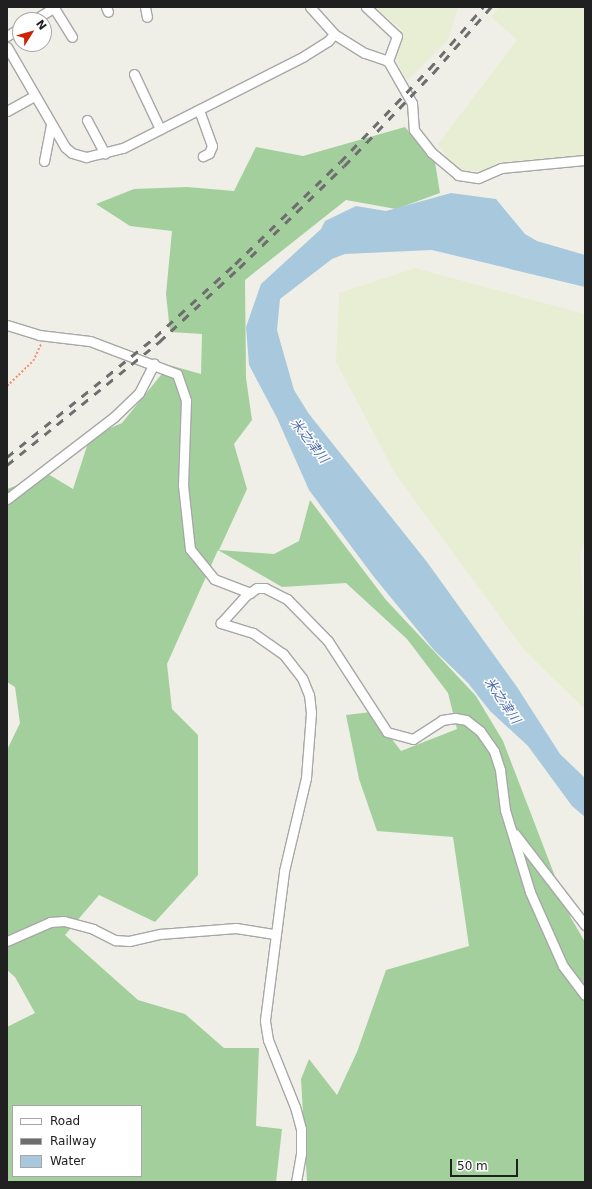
<!DOCTYPE html>
<html>
<head>
<meta charset="utf-8">
<style>
	body { margin:0 }
	#map { position:relative; width:592px; height:1189px; overflow:hidden; background:#f0efe7; font-family:"DejaVu Sans","Noto Sans JP",sans-serif }
	div>[style] { position:absolute }
	[style*='--x'] { left:calc(var(--x)*1px); top:calc(var(--y)*1px); width:calc(var(--w)*1px); rotate:calc(var(--a)*1deg) }
	.farmland>* { inset:0; background:#e8eed3 }
	.forest>* { inset:0; background:#a3cf9d }
	.water>* { inset:0; background:#a8c9dd }
	.path>* { height:1.5px; margin-top:-0.75px; transform-origin:0; background:repeating-linear-gradient(90deg,#f79471 0 2px,transparent 0 4px) }
	.roads { filter:drop-shadow(1px 0 #a7a7a7) drop-shadow(-1px 0 #a7a7a7) drop-shadow(0 1px #a7a7a7) drop-shadow(0 -1px #a7a7a7) }
	.minor>* { height:9px; margin:-4.5px; padding:0 4.5px; transform-origin:4.5px; border-radius:4.5px; background:#fff }
	.rail>* { height:2.5px; margin-top:-1.25px; transform-origin:0; background:repeating-linear-gradient(90deg,#6e6e6e 0 8px,transparent 0 16px) }
	span { translate:-50% -50%; white-space:nowrap; text-align:center; line-height:1.15; -webkit-text-stroke:3px #fff; paint-order:stroke }
	.water-label { font-size:13px; color:#4e6faf; font-style:italic }
	.frame { position:absolute; inset:0; border:8px solid #202020; pointer-events:none }
	.legend { position:absolute; left:12px; top:1105px; width:130px; height:72px; box-sizing:border-box; background:#fff; border:1px solid #a6a6a6; margin:0; padding:5px 7px; list-style:none; font-size:12px; color:#202020 }
	.legend li { display:flex; align-items:center; gap:8px; height:20px }
	.legend b { width:20px; border:1px solid #a6a6a6 }
	.north { position:absolute; left:12px; top:12px; width:40px; height:40px; box-sizing:border-box; background:#fff; border:1px solid #a6a6a6; border-radius:50%; rotate:53deg; font-size:11px; font-weight:700; line-height:16px; text-align:center; color:#202020 }
	.north::after { content:''; display:block; margin:auto; width:14px; height:18px; background:#cc2404; clip-path:polygon(50% 0,100% 100%,50% 72%,0 100%) }
	.scale { position:absolute; left:450px; top:1159px; width:68px; height:18px; box-sizing:border-box; border:2px solid #202020; border-top:0; padding-left:5px; font-size:12px; line-height:14px; white-space:nowrap; color:#202020; -webkit-text-stroke:3px #fff; paint-order:stroke }
</style>
</head>
<body>
<div id="map">
	<div class="farmland">
		<div style="clip-path:polygon(375px 7px,458px 7px,448px 40px,409px 79px,405px 78px,395px 57px,401px 29px)"></div>
		<div style="clip-path:polygon(500px 7px,585px 7px,585px 157px,501px 162px,482px 171px,465px 171px,454px 167px,438px 144px,517px 40px,491px 17px)"></div>
		<div style="clip-path:polygon(415px 268px,585px 314px,585px 538px,580px 556px,585px 640px,585px 709px,525px 651px,396px 475px,336px 362px,339px 293px)"></div>
	</div>
	<div class="forest">
		<div style="clip-path:polygon(evenodd,405px 127px,435px 162px,440px 193px,396px 209px,346px 200px,245px 280px,246px 378px,252px 420px,234px 444px,247px 489px,219px 550px,274px 554px,299px 541px,310px 500px,386px 600px,476px 696px,503px 741px,571px 918px,585px 942px,585px 1182px,307px 1182px,301px 1079px,309px 1059px,337px 1095px,357px 1052px,386px 970px,469px 946px,453px 837px,377px 831px,359px 779px,346px 715px,371px 712px,401px 751px,457px 729px,448px 693px,407px 639px,346px 583px,282px 587px,218px 550px,167px 664px,172px 709px,198px 735px,198px 875px,155px 922px,99px 895px,65px 935px,138px 1000px,185px 1014px,224px 1048px,259px 1048px,256px 1126px,282px 1129px,276px 1182px,7px 1182px,7px 1027px,35px 1013px,15px 977px,7px 970px,7px 750px,20px 723px,15px 687px,7px 682px,7px 489px,48px 474px,73px 489px,90px 437px,122px 423px,169px 365px,201px 374px,202px 334px,170px 332px,166px 294px,172px 231px,130px 226px,96px 204px,134px 189px,187px 187px,234px 191px,256px 147px,303px 156px,405px 127px,13px 1106px,141px 1106px,141px 1176px,13px 1176px,13px 1106px)"></div>
	</div>
	<div class="water">
		<div style="clip-path:polygon(451px 193px,496px 199px,525px 234px,537px 241px,585px 255px,585px 287px,432px 250px,345px 254px,332px 259px,280px 299px,277px 330px,294px 390px,309px 414px,427px 562px,517px 687px,560px 754px,585px 778px,585px 817px,572px 806px,528px 746px,490px 711px,468px 683px,434px 650px,374px 577px,309px 490px,277px 418px,249px 365px,246px 327px,261px 284px,321px 229px,325px 221px,356px 206px,386px 211px)"></div>
	</div>
	<div class="path">
		<div style="--x:7;--y:386;--w:36;--a:-44"></div>
		<div style="--x:33;--y:361;--w:19;--a:-65"></div>
	</div>
	<div class="roads">
		<div class="minor">
			<div style="--x:106;--y:7;--w:5;--a:68"></div>
			<div style="--x:145;--y:7;--w:10;--a:79"></div>
			<div style="--x:310;--y:7;--w:36;--a:48"></div>
			<div style="--x:334;--y:34;--w:36;--a:32"></div>
			<div style="--x:365;--y:53;--w:24;--a:19"></div>
			<div style="--x:388;--y:61;--w:48;--a:60.3"></div>
			<div style="--x:412;--y:103;--w:27;--a:86"></div>
			<div style="--x:414;--y:130;--w:28;--a:52"></div>
			<div style="--x:431;--y:152;--w:35;--a:40"></div>
			<div style="--x:458;--y:175;--w:20;--a:9"></div>
			<div style="--x:478;--y:178;--w:25;--a:-23"></div>
			<div style="--x:501;--y:168;--w:84;--a:-5.4"></div>
			<div style="--x:366;--y:7;--w:42;--a:43.1"></div>
			<div style="--x:397;--y:36;--w:27;--a:110"></div>
			<div style="--x:54;--y:8;--w:34;--a:58"></div>
			<div style="--x:34;--y:20;--w:25;--a:-32"></div>
			<div style="--x:7;--y:36;--w:15;--a:-32"></div>
			<div style="--x:7;--y:47;--w:116;--a:59.9"></div>
			<div style="--x:65;--y:147;--w:9;--a:41"></div>
			<div style="--x:72;--y:153;--w:15;--a:16"></div>
			<div style="--x:86;--y:157;--w:38;--a:-14"></div>
			<div style="--x:123;--y:148;--w:203;--a:-26.9"></div>
			<div style="--x:304;--y:56;--w:28;--a:-32"></div>
			<div style="--x:328;--y:41;--w:9;--a:-49"></div>
			<div style="--x:134;--y:74;--w:61;--a:64.7"></div>
			<div style="--x:199;--y:110;--w:38;--a:70"></div>
			<div style="--x:212;--y:146;--w:8;--a:113"></div>
			<div style="--x:209;--y:153;--w:7;--a:153"></div>
			<div style="--x:7;--y:111;--w:31;--a:-29"></div>
			<div style="--x:87;--y:120;--w:38;--a:62"></div>
			<div style="--x:44;--y:161;--w:37;--a:-79"></div>
			<div style="--x:7;--y:325;--w:34;--a:17"></div>
			<div style="--x:39;--y:335;--w:51;--a:6.7"></div>
			<div style="--x:90;--y:341;--w:93;--a:20.8"></div>
			<div style="--x:177;--y:374;--w:28;--a:71"></div>
			<div style="--x:186;--y:400;--w:85;--a:92"></div>
			<div style="--x:183;--y:485;--w:64;--a:83.8"></div>
			<div style="--x:190;--y:549;--w:38;--a:51"></div>
			<div style="--x:214;--y:579;--w:39;--a:21"></div>
			<div style="--x:7;--y:499;--w:135;--a:-37.5"></div>
			<div style="--x:114;--y:417;--w:35;--a:-44"></div>
			<div style="--x:139;--y:393;--w:33;--a:-63"></div>
			<div style="--x:515;--y:834;--w:115;--a:52.4"></div>
			<div style="--x:7;--y:941;--w:47;--a:-23.8"></div>
			<div style="--x:50;--y:922;--w:14;--a:-4"></div>
			<div style="--x:64;--y:921;--w:30;--a:15"></div>
			<div style="--x:93;--y:929;--w:25;--a:27"></div>
			<div style="--x:115;--y:940;--w:14;--a:4"></div>
			<div style="--x:129;--y:941;--w:32;--a:-13"></div>
			<div style="--x:160;--y:934;--w:76;--a:-4.5"></div>
			<div style="--x:236;--y:928;--w:39;--a:9"></div>
			<div style="--x:296;--y:1182;--w:29;--a:-80"></div>
			<div style="--x:301;--y:1153;--w:24;--a:-90"></div>
			<div style="--x:301;--y:1129;--w:23;--a:-105"></div>
			<div style="--x:295;--y:1107;--w:72;--a:-111.9"></div>
			<div style="--x:268;--y:1040;--w:20;--a:-99"></div>
			<div style="--x:265;--y:1020;--w:150;--a:-82.7"></div>
			<div style="--x:284;--y:871;--w:96;--a:-76.7"></div>
			<div style="--x:306;--y:778;--w:65;--a:-85.6"></div>
			<div style="--x:311;--y:713;--w:18;--a:-96"></div>
			<div style="--x:309;--y:695;--w:18;--a:-112"></div>
			<div style="--x:302;--y:678;--w:31;--a:-128"></div>
			<div style="--x:283;--y:654;--w:37;--a:-145"></div>
			<div style="--x:253;--y:633;--w:34;--a:-163"></div>
			<div style="--x:221;--y:623;--w:36;--a:-48"></div>
			<div style="--x:245;--y:596;--w:14;--a:-34"></div>
			<div style="--x:257;--y:588;--w:8;--a:0"></div>
			<div style="--x:265;--y:588;--w:25;--a:27"></div>
			<div style="--x:287;--y:599;--w:59;--a:45.7"></div>
			<div style="--x:328;--y:641;--w:108;--a:57"></div>
			<div style="--x:387;--y:732;--w:27;--a:15"></div>
			<div style="--x:413;--y:739;--w:35;--a:-33"></div>
			<div style="--x:442;--y:720;--w:13;--a:-9"></div>
			<div style="--x:455;--y:718;--w:11;--a:10"></div>
			<div style="--x:466;--y:720;--w:18;--a:38"></div>
			<div style="--x:480;--y:731;--w:24;--a:55"></div>
			<div style="--x:494;--y:751;--w:20;--a:72"></div>
			<div style="--x:500;--y:770;--w:40;--a:82.9"></div>
			<div style="--x:505;--y:810;--w:86;--a:73"></div>
			<div style="--x:530;--y:892;--w:81;--a:66"></div>
			<div style="--x:563;--y:966;--w:36;--a:53"></div>
		</div>
	</div>
	<div class="rail">
		<div style="--x:7;--y:457;--w:191;--a:-39"></div>
		<div style="--x:155;--y:337;--w:108;--a:-42.4"></div>
		<div style="--x:235;--y:264;--w:146;--a:-44.2"></div>
		<div style="--x:340;--y:162;--w:129;--a:-46.3"></div>
		<div style="--x:429;--y:69;--w:82;--a:-48.9"></div>
		<div style="--x:7;--y:465;--w:196;--a:-39"></div>
		<div style="--x:159;--y:342;--w:109;--a:-42.8"></div>
		<div style="--x:239;--y:268;--w:146;--a:-44.2"></div>
		<div style="--x:344;--y:166;--w:129;--a:-46.3"></div>
		<div style="--x:433;--y:73;--w:88;--a:-48.7"></div>
	</div>
	<div class="water-label">
		<span style="left:309px;top:441px;rotate:52deg">米之津川</span>
		<span style="left:502px;top:701px;rotate:56deg">米之津川</span>
	</div>
	<div class="frame"></div>
	<ul class="legend">
	<li><b style="height:5px;background:#fff"></b>Road</li>
	<li><b style="height:5px;background:#6e6e6e"></b>Railway</li>
	<li><b style="height:11px;background:#a8c9dd"></b>Water</li>
	</ul>
	<div class="north">N</div>
	<div class="scale">50 m</div>
</div>
</body>
</html>
